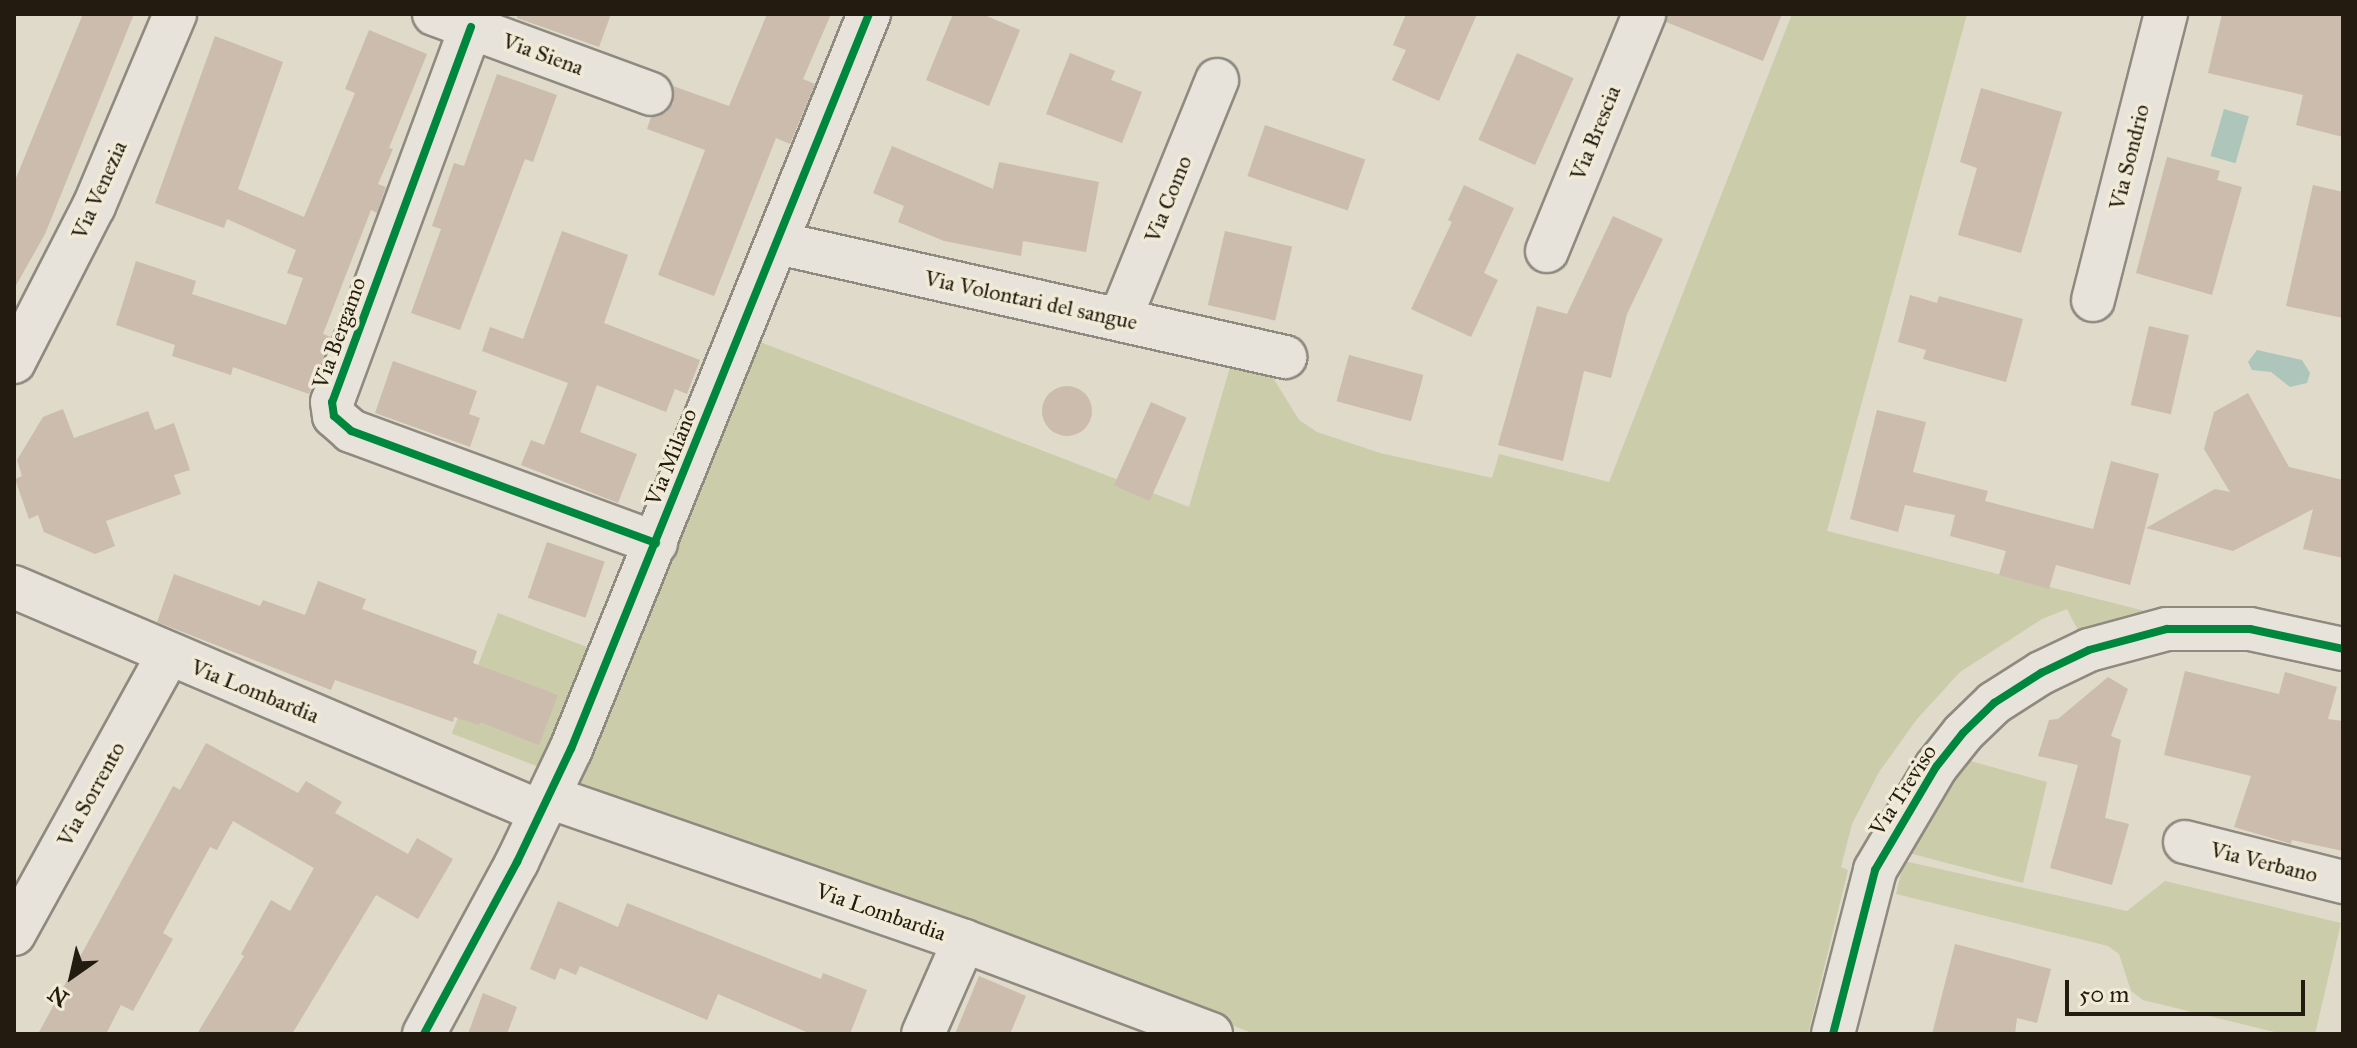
<!DOCTYPE html>
<html>
<head>
<meta charset="utf-8">
<style>
	body { margin:0 }
	#map { position:relative; width:2357px; height:1048px; overflow:hidden; background:#dfdac9; font-family:"IM FELL Great Primer",serif }
	div>[style] { position:absolute }
	[style*='--x'] { left:calc(var(--x)*1px); top:calc(var(--y)*1px); width:calc(var(--w)*1px); rotate:calc(var(--a)*1deg) }
	.green>* { inset:0; background:#caccaa; transform-origin:0 0 }
	.water>* { inset:0; background:#adc5bb; transform-origin:0 0 }
	.building>* { inset:0; background:#cbbcae; transform-origin:0 0 }
	.round { border-radius:50% }
	.roads { filter:drop-shadow(2px 0 #8e8a80) drop-shadow(-2px 0 #8e8a80) drop-shadow(0 2px #8e8a80) drop-shadow(0 -2px #8e8a80) }
	.minor>* { height:42px; margin:-21px; padding:0 21px; transform-origin:21px; border-radius:21px; background:#e7e3db }
	.cycleway>* { height:8px; margin:-4px; padding:0 4px; transform-origin:4px; border-radius:4px; background:#00873e }
	span { translate:-50% -50%; white-space:nowrap; text-align:center; line-height:1.15; -webkit-text-stroke:7px #f0ead6; paint-order:stroke }
	.street-label { font-size:22px; color:#231b10 }
	.frame { position:absolute; inset:0; border:16px solid #231b10; pointer-events:none }
	.north { position:absolute; left:32px; top:936px; width:80px; height:80px; -webkit-text-stroke:6px #f0ead6; paint-order:stroke; rotate:214deg; font-size:22px; font-weight:700; line-height:32px; text-align:center; color:#231b10 }
	.north::after { content:''; display:block; margin:auto; width:28px; height:36px; background:#231b10; clip-path:polygon(50% 0,100% 100%,50% 72%,0 100%) }
	.scale { position:absolute; left:2065px; top:980px; width:240px; height:36px; box-sizing:border-box; border:4px solid #231b10; border-top:0; padding-left:10px; font-size:24px; line-height:28px; white-space:nowrap; color:#231b10; -webkit-text-stroke:6px #f0ead6; paint-order:stroke }
</style>
</head>
<body>
<div id="map">
	<div class="green">
		<div style="clip-path:polygon(1792px 14px,1967px 14px,1827px 531px,2145px 611px,2080px 634px,2067px 609px,2042px 619px,1960px 672px,1917px 719px,1879px 772px,1852px 824px,1841px 867px,1848px 870px,1808px 1034px,1255px 1034px,967px 925px,575px 789px,755px 340px,1189px 507px,1231px 364px,1270px 373px,1299px 420px,1317px 432px,1380px 453px,1492px 478px,1499px 454px,1609px 482px)"></div>
		<div style="left:498px;top:613px;width:107px;height:129px;rotate:21deg"></div>
		<div style="clip-path:polygon(1963px 759px,2047px 782px,2023px 883px,1909px 853px)"></div>
		<div style="clip-path:polygon(1904px 861px,2127px 911px,2165px 881px,2341px 923px,2315px 1034px,2283px 1034px,2143px 1000px,2131px 991px,2119px 954px,2108px 946px,1896px 894px)"></div>
	</div>
	<div class="water">
		<div style="left:2224px;top:109px;width:26px;height:49px;rotate:16deg"></div>
		<div style="clip-path:polygon(2257px 350px,2302px 360px,2310px 373px,2307px 383px,2290px 387px,2271px 372px,2252px 370px,2248px 362px)"></div>
	</div>
	<div class="building">
		<div style="clip-path:polygon(83px 14px,134px 14px,45px 234px,14px 289px,14px 183px)"></div>
		<div style="clip-path:polygon(517px 14px,611px 14px,599px 47px,517px 18px)"></div>
		<div style="clip-path:polygon(767px 14px,831px 14px,803px 79px,815px 84px,801px 118px,790px 144px,776px 138px,714px 296px,658px 275px,705px 150px,647px 129px,651px 117px,666px 113px,673px 103px,673px 86px,729px 106px)"></div>
		<div style="clip-path:polygon(953px 14px,982px 14px,1020px 30px,989px 106px,926px 80px)"></div>
		<div style="clip-path:polygon(1406px 14px,1477px 14px,1439px 101px,1392px 80px,1406px 50px,1393px 45px)"></div>
		<div style="clip-path:polygon(1667px 14px,1782px 14px,1763px 61px,1666px 22px)"></div>
		<div style="clip-path:polygon(2222px 14px,2343px 14px,2343px 137px,2296px 125px,2303px 95px,2208px 73px)"></div>
		<div style="clip-path:polygon(369px 30px,427px 54px,389px 148px,393px 149px,378px 184px,386px 187px,377px 213px,371px 210px,323px 334px,331px 337px,309px 394px,233px 367px,231px 375px,172px 356px,175px 345px,116px 325px,136px 261px,196px 281px,192px 294px,286px 325px,303px 278px,287px 273px,296px 250px,227px 219px,224px 228px,155px 203px,215px 36px,283px 62px,238px 189px,304px 217px,355px 93px,345px 89px)"></div>
		<div style="clip-path:polygon(1070px 53px,1115px 71px,1111px 80px,1142px 92px,1122px 143px,1046px 114px)"></div>
		<div style="left:1517px;top:53px;width:62px;height:95px;rotate:24deg"></div>
		<div style="clip-path:polygon(497px 74px,557px 95px,533px 162px,525px 159px,460px 330px,411px 313px,441px 229px,432px 226px,454px 163px,464px 166px)"></div>
		<div style="clip-path:polygon(1981px 88px,2062px 112px,2021px 253px,1958px 235px,1977px 168px,1960px 162px)"></div>
		<div style="left:1265px;top:125px;width:106px;height:54px;rotate:19deg"></div>
		<div style="clip-path:polygon(892px 146px,993px 189px,999px 162px,1099px 182px,1086px 252px,1023px 241px,1021px 256px,944px 241px,898px 222px,904px 206px,873px 193px)"></div>
		<div style="clip-path:polygon(2167px 157px,2220px 171px,2217px 180px,2242px 187px,2212px 295px,2136px 273px)"></div>
		<div style="clip-path:polygon(1464px 185px,1514px 208px,1484px 273px,1498px 280px,1471px 337px,1411px 309px,1452px 222px,1448px 220px)"></div>
		<div style="clip-path:polygon(2313px 185px,2343px 192px,2343px 318px,2286px 306px)"></div>
		<div style="clip-path:polygon(1613px 216px,1663px 239px,1627px 314px,1611px 378px,1584px 371px,1563px 461px,1498px 445px,1537px 306px,1567px 314px)"></div>
		<div style="clip-path:polygon(562px 231px,628px 255px,604px 323px,700px 360px,687px 394px,675px 389px,666px 412px,597px 385px,580px 432px,637px 454px,618px 503px,521px 465px,531px 440px,544px 445px,568px 383px,482px 351px,490px 327px,523px 339px)"></div>
		<div style="left:1225px;top:231px;width:69px;height:76px;rotate:13deg"></div>
		<div style="clip-path:polygon(1910px 295px,1937px 303px,1939px 296px,2023px 319px,2006px 382px,1923px 359px,1926px 350px,1898px 342px)"></div>
		<div style="left:2149px;top:326px;width:41px;height:81px;rotate:13deg"></div>
		<div style="left:1349px;top:355px;width:77px;height:48px;rotate:15deg"></div>
		<div style="clip-path:polygon(393px 361px,477px 391px,469px 414px,480px 418px,470px 447px,375px 413px)"></div>
		<div class="round" style="left:1042px;top:386px;width:50px;height:50px"></div>
		<div style="clip-path:polygon(2248px 393px,2289px 467px,2343px 480px,2343px 558px,2303px 549px,2313px 509px,2233px 551px,2146px 528px,2215px 489px,2230px 492px,2204px 449px,2214px 412px)"></div>
		<div style="left:1151px;top:402px;width:39px;height:91px;rotate:24deg"></div>
		<div style="clip-path:polygon(63px 409px,74px 438px,148px 411px,155px 430px,174px 423px,190px 470px,174px 475px,181px 494px,106px 521px,115px 546px,95px 554px,44px 532px,38px 515px,29px 519px,15px 479px,22px 476px,17px 460px,43px 417px)"></div>
		<div style="clip-path:polygon(1877px 410px,1926px 422px,1913px 472px,1988px 491px,1985px 501px,2093px 529px,2111px 461px,2159px 474px,2130px 585px,2056px 565px,2049px 589px,1999px 575px,2006px 551px,1950px 536px,1955px 515px,1905px 505px,1898px 532px,1850px 519px)"></div>
		<div style="left:547px;top:542px;width:61px;height:59px;rotate:19deg"></div>
		<div style="clip-path:polygon(174px 574px,260px 606px,263px 600px,305px 615px,318px 581px,366px 599px,362px 609px,477px 651px,473px 663px,558px 695px,539px 745px,480px 722px,479px 725px,454px 717px,453px 722px,335px 680px,331px 690px,157px 622px)"></div>
		<div style="clip-path:polygon(2185px 671px,2279px 694px,2285px 672px,2337px 687px,2328px 719px,2343px 721px,2343px 851px,2292px 840px,2291px 844px,2234px 827px,2251px 776px,2164px 755px)"></div>
		<div style="clip-path:polygon(2108px 677px,2128px 689px,2111px 736px,2121px 740px,2105px 818px,2129px 824px,2112px 885px,2050px 868px,2078px 765px,2038px 756px,2049px 720px,2058px 719px)"></div>
		<div style="clip-path:polygon(206px 743px,298px 793px,306px 781px,342px 802px,335px 813px,408px 854px,417px 838px,453px 859px,418px 919px,376px 895px,292px 1034px,197px 1034px,244px 956px,241px 954px,271px 900px,290px 911px,314px 868px,233px 821px,217px 850px,210px 847px,163px 933px,173px 939px,133px 1011px,121px 1005px,106px 1034px,38px 1034px,173px 786px,180px 790px)"></div>
		<div style="clip-path:polygon(558px 901px,618px 927px,627px 903px,821px 979px,823px 973px,867px 990px,850px 1034px,811px 1034px,718px 994px,707px 1020px,580px 966px,576px 975px,560px 968px,555px 980px,530px 969px)"></div>
		<div style="clip-path:polygon(1955px 944px,2051px 969px,2037px 1023px,2017px 1018px,2015px 1034px,1932px 1034px)"></div>
		<div style="clip-path:polygon(979px 976px,1026px 996px,1010px 1034px,955px 1034px)"></div>
		<div style="clip-path:polygon(483px 993px,517px 1007px,507px 1034px,468px 1034px)"></div>
	</div>
	<div class="roads">
		<div class="minor">
			<div style="--x:434;--y:14;--w:231;--a:20.2"></div>
			<div style="--x:471;--y:27;--w:400;--a:110.3"></div>
			<div style="--x:332;--y:402;--w:14;--a:82"></div>
			<div style="--x:334;--y:416;--w:23;--a:41"></div>
			<div style="--x:351;--y:431;--w:325;--a:20.2"></div>
			<div style="--x:778;--y:243;--w:520;--a:12.67"></div>
			<div style="--x:1547;--y:251;--w:256;--a:-67.7"></div>
			<div style="--x:2093;--y:300;--w:295;--a:-75.7"></div>
			<div style="--x:1120;--y:319;--w:258;--a:-67.9"></div>
			<div style="--x:14;--y:362;--w:175;--a:-62.9"></div>
			<div style="--x:94;--y:206;--w:208;--a:-67.1"></div>
			<div style="--x:14;--y:587;--w:573;--a:23.12"></div>
			<div style="--x:549;--y:797;--w:439;--a:19.1"></div>
			<div style="--x:964;--y:941;--w:264;--a:20.6"></div>
			<div style="--x:2185;--y:842;--w:163;--a:14.2"></div>
			<div style="--x:14;--y:934;--w:319;--a:-61.1"></div>
			<div style="--x:424;--y:1034;--w:196;--a:-61.6"></div>
			<div style="--x:517;--y:862;--w:125;--a:-64.5"></div>
			<div style="--x:571;--y:749;--w:793;--a:-67.93"></div>
			<div style="--x:923;--y:1034;--w:102;--a:-66.2"></div>
			<div style="--x:1833;--y:1034;--w:169;--a:-75.6"></div>
			<div style="--x:1875;--y:870;--w:120;--a:-59.4"></div>
			<div style="--x:1936;--y:767;--w:43;--a:-51.5"></div>
			<div style="--x:1963;--y:733;--w:43;--a:-44.1"></div>
			<div style="--x:1994;--y:703;--w:56;--a:-32.6"></div>
			<div style="--x:2041;--y:673;--w:53;--a:-25.6"></div>
			<div style="--x:2089;--y:650;--w:81;--a:-15.1"></div>
			<div style="--x:2167;--y:629;--w:83;--a:0"></div>
			<div style="--x:2250;--y:629;--w:95;--a:12.1"></div>
		</div>
	</div>
	<div class="cycleway">
		<div style="--x:471;--y:27;--w:400;--a:110.3"></div>
		<div style="--x:332;--y:402;--w:14;--a:82"></div>
		<div style="--x:334;--y:416;--w:23;--a:41"></div>
		<div style="--x:351;--y:431;--w:325;--a:20.2"></div>
		<div style="--x:424;--y:1034;--w:196;--a:-61.6"></div>
		<div style="--x:517;--y:862;--w:125;--a:-64.5"></div>
		<div style="--x:571;--y:749;--w:793;--a:-67.93"></div>
		<div style="--x:1833;--y:1034;--w:169;--a:-75.6"></div>
		<div style="--x:1875;--y:870;--w:120;--a:-59.4"></div>
		<div style="--x:1936;--y:767;--w:43;--a:-51.5"></div>
		<div style="--x:1963;--y:733;--w:43;--a:-44.1"></div>
		<div style="--x:1994;--y:703;--w:56;--a:-32.6"></div>
		<div style="--x:2041;--y:673;--w:53;--a:-25.6"></div>
		<div style="--x:2089;--y:650;--w:81;--a:-15.1"></div>
		<div style="--x:2167;--y:629;--w:83;--a:0"></div>
		<div style="--x:2250;--y:629;--w:95;--a:12.1"></div>
	</div>
	<div class="street-label">
		<span style="left:543px;top:54px;rotate:20deg">Via Siena</span>
		<span style="left:1595px;top:133px;rotate:-68deg">Via Brescia</span>
		<span style="left:2129px;top:157px;rotate:-76deg">Via Sondrio</span>
		<span style="left:99px;top:190px;rotate:-66deg">Via Venezia</span>
		<span style="left:1168px;top:199px;rotate:-68deg">Via Como</span>
		<span style="left:1031px;top:300px;rotate:12deg">Via Volontari del sangue</span>
		<span style="left:339px;top:333px;rotate:-70deg">Via Bergamo</span>
		<span style="left:671px;top:457px;rotate:-68deg">Via Milano</span>
		<span style="left:255px;top:691px;rotate:22deg">Via Lombardia</span>
		<span style="left:1903px;top:790px;rotate:-57deg">Via Treviso</span>
		<span style="left:91px;top:794px;rotate:-61deg">Via Sorrento</span>
		<span style="left:2264px;top:862px;rotate:14deg">Via Verbano</span>
		<span style="left:881px;top:912px;rotate:19deg">Via Lombardia</span>
	</div>
	<div class="frame"></div>
	<div class="north">N</div>
	<div class="scale">50 m</div>
</div>
</body>
</html>
